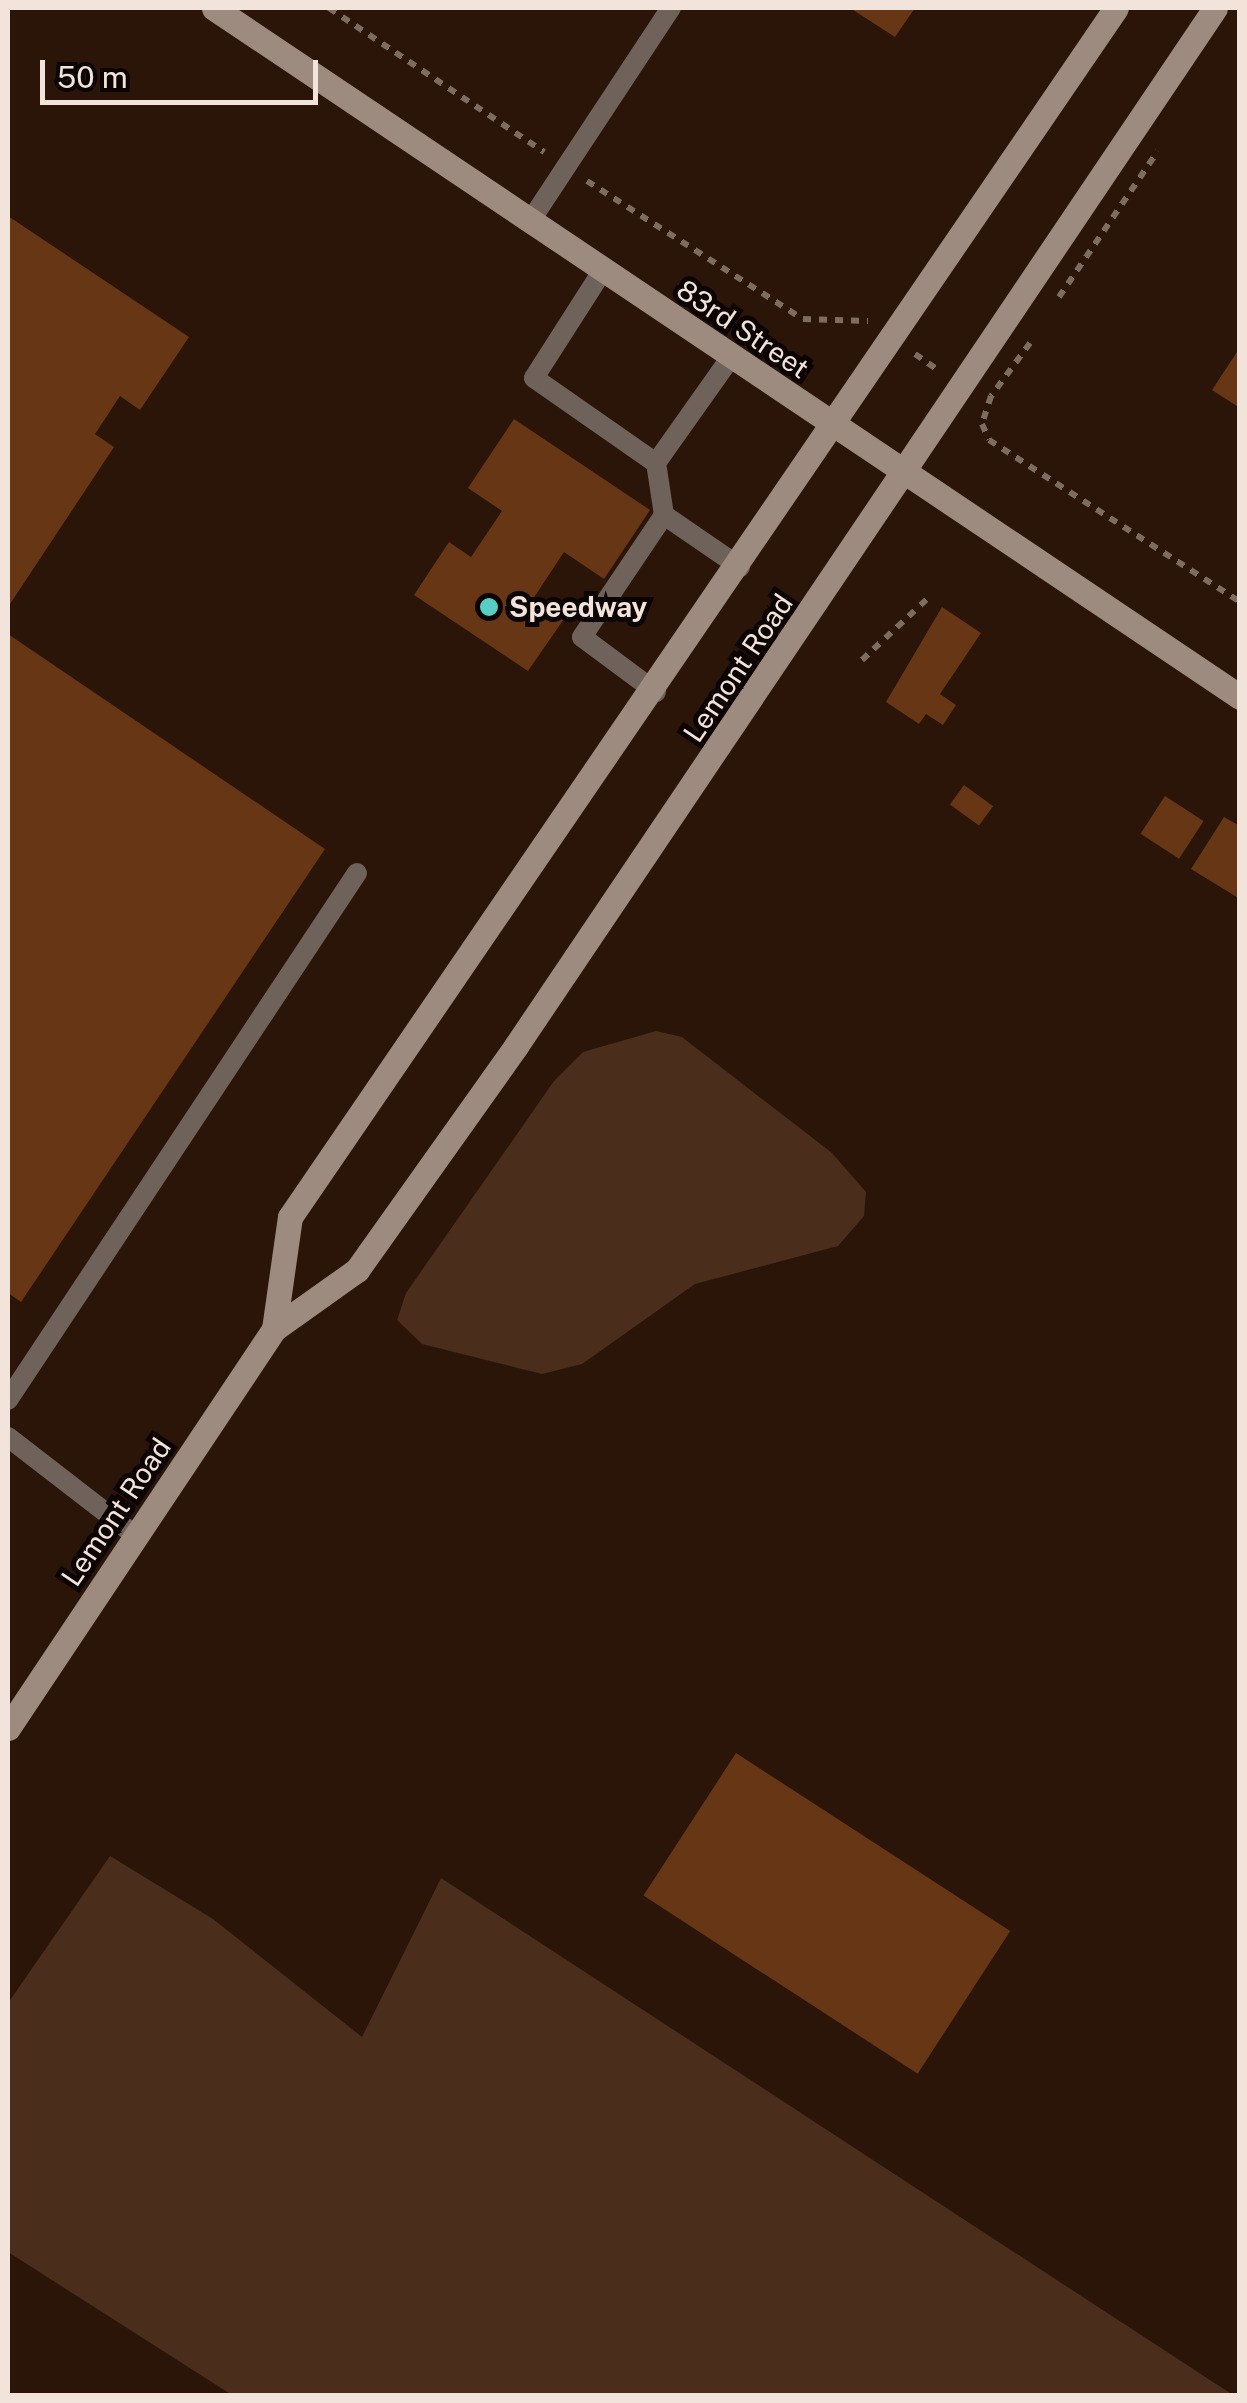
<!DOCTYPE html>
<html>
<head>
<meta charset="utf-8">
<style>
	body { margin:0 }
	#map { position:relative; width:1247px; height:2403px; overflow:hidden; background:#2a1508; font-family:"Public Sans",sans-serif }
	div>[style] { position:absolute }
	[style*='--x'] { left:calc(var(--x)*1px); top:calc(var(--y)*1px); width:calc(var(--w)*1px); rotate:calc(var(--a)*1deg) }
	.green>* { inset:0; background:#4a2d1b }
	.building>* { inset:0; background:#663615; transform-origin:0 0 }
	.path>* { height:6px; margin-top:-3px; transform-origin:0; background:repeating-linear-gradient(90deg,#7e6c60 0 8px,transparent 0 16px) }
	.service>* { height:20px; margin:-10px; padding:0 10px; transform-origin:10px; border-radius:10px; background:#6e625b }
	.secondary>* { height:25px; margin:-12.5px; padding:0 12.5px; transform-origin:12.5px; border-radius:12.5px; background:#9e8b80 }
	.dots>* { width:28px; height:28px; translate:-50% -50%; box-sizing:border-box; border:5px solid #0c0402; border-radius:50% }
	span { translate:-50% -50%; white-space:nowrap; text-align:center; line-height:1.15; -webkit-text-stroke:10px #0c0402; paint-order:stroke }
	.street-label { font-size:28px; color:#f3e4db }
	.poi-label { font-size:28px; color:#f3e4db; font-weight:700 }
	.left { translate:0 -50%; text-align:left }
	.frame { position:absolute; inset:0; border:10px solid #f3e4db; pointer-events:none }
	.scale { position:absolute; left:40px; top:60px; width:278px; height:45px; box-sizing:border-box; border:5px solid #f3e4db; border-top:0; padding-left:12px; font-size:30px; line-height:35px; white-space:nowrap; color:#f3e4db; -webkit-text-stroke:8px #0c0402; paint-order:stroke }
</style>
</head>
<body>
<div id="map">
	<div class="green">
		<div style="clip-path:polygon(656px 1031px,682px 1037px,832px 1153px,866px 1192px,864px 1216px,838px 1246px,695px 1284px,582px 1364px,542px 1374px,422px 1344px,397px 1320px,406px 1293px,554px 1081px,583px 1052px)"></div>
		<div style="clip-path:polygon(110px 1856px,213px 1919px,362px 2037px,441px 1878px,1233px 2395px,232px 2395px,8px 2252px,8px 2003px)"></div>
	</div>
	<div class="building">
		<div style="clip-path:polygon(850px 8px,915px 8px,895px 37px)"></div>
		<div style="clip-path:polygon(8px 216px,189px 337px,140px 410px,120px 396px,95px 434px,114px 447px,8px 607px)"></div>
		<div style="clip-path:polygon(1237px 352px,1240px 354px,1240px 408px,1212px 390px)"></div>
		<div style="clip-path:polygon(514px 419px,650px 510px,604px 579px,564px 552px,533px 599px,564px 619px,528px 671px,414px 595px,449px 542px,471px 557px,502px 511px,468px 488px)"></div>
		<div style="clip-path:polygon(942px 607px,981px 633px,940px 694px,956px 705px,943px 725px,926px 714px,919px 724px,886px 702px)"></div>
		<div style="clip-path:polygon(8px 634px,325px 849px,21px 1302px,8px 1293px)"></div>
		<div style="left:964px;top:785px;width:36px;height:24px;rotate:36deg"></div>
		<div style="left:1165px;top:796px;width:46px;height:45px;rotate:33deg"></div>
		<div style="clip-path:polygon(1224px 817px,1240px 826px,1240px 899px,1191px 869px)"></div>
		<div style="left:736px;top:1753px;width:327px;height:170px;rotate:33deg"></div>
	</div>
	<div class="path">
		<div style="--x:329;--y:8;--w:259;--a:33.8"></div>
		<div style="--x:587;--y:181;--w:256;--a:32.6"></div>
		<div style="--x:803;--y:319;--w:65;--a:1.8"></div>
		<div style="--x:1059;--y:297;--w:176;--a:-55.9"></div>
		<div style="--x:1030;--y:343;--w:66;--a:126.3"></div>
		<div style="--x:991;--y:396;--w:29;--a:108"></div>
		<div style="--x:982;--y:424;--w:17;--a:66"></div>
		<div style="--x:989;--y:440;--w:299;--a:32.8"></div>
		<div style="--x:915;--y:354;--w:28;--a:35"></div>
		<div style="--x:862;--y:660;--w:89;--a:-43.2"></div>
	</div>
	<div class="service">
		<div style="--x:531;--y:220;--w:254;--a:-56.6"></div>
		<div style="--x:603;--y:270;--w:128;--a:122.6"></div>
		<div style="--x:534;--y:378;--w:149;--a:34.9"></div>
		<div style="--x:656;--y:463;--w:130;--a:-54.7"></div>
		<div style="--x:664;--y:515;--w:92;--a:34.4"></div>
		<div style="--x:656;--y:692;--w:92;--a:-143.4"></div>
		<div style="--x:582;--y:637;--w:147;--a:-56.1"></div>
		<div style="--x:664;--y:515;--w:53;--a:-98.7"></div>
		<div style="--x:8;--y:1400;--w:632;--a:-56.49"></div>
		<div style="--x:8;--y:1437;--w:162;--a:37.7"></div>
	</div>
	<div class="secondary">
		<div style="--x:214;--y:8;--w:1236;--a:33.88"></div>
		<div style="--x:274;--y:1329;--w:113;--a:-81.9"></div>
		<div style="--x:290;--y:1217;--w:1464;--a:-55.66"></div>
		<div style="--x:8;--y:1728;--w:480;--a:-56.3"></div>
		<div style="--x:274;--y:1329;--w:102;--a:-35.4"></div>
		<div style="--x:357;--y:1270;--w:275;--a:-54.6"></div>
		<div style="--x:516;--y:1046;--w:1251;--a:-56.04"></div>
	</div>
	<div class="dots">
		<div style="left:489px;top:607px;background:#56cec3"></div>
	</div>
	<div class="street-label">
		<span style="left:743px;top:329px;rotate:34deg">83rd Street</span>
		<span style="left:738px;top:668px;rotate:-56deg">Lemont Road</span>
		<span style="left:116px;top:1512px;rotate:-56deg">Lemont Road</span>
	</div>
	<div class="poi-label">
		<span class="left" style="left:509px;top:607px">Speedway</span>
	</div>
	<div class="frame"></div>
	<div class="scale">50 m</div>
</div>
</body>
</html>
